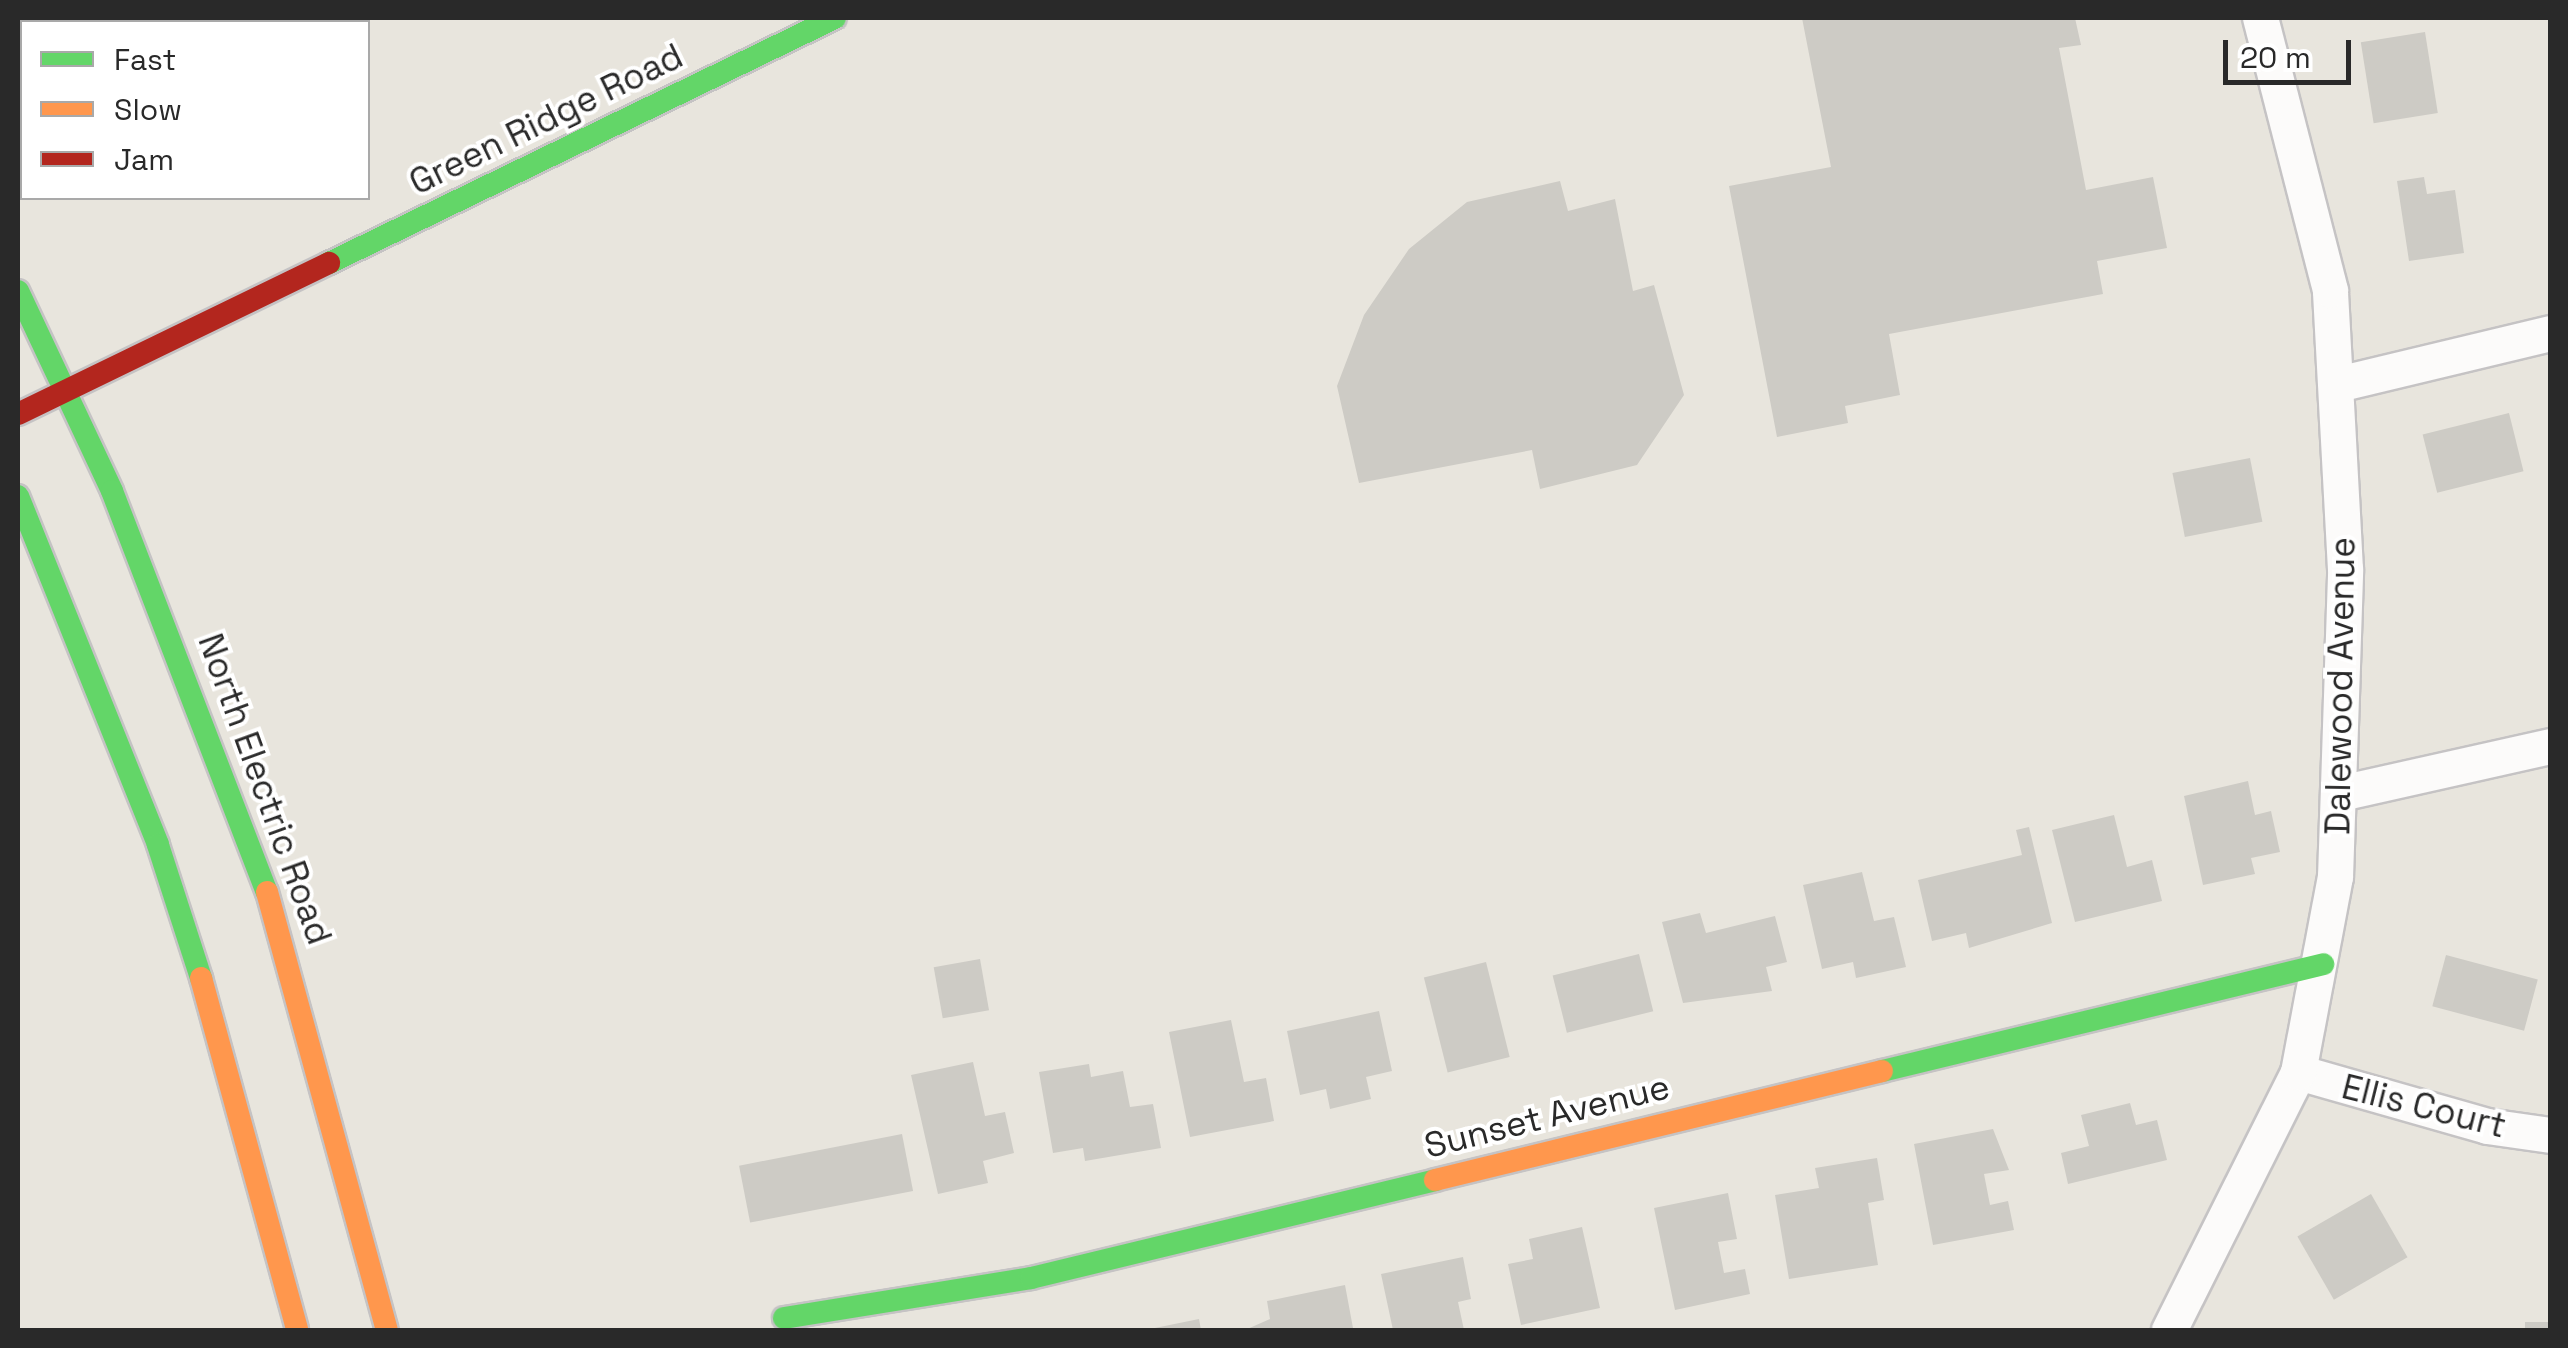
<!DOCTYPE html>
<html>
<head>
<meta charset="utf-8">
<style>
	body { margin:0 }
	#map { position:relative; width:2568px; height:1348px; overflow:hidden; background:#e8e5dd; font-family:"Space Grotesk",sans-serif }
	div>[style] { position:absolute }
	[style*='--x'] { left:calc(var(--x)*1px); top:calc(var(--y)*1px); width:calc(var(--w)*1px); rotate:calc(var(--a)*1deg) }
	.building>* { inset:0; background:#cdcbc5; transform-origin:0 0 }
	.roads { filter:drop-shadow(2px 0 #c5c3c4) drop-shadow(-2px 0 #c5c3c4) drop-shadow(0 2px #c5c3c4) drop-shadow(0 -2px #c5c3c4) }
	.street>* { height:35px; margin:-17.5px; padding:0 17.5px; transform-origin:17.5px; border-radius:17.5px; background:#fcfbfa }
	.fast>* { height:22px; margin:-11px; padding:0 11px; transform-origin:11px; border-radius:11px; background:#63d668 }
	.slow>* { height:22px; margin:-11px; padding:0 11px; transform-origin:11px; border-radius:11px; background:#ff974d }
	.jam>* { height:22px; margin:-11px; padding:0 11px; transform-origin:11px; border-radius:11px; background:#b3261e }
	span { translate:-50% -50%; white-space:nowrap; text-align:center; line-height:1.15; -webkit-text-stroke:8px #fff; paint-order:stroke }
	.street-label { font-size:35px; color:#292929 }
	.frame { position:absolute; inset:0; border:20px solid #292929; pointer-events:none }
	.legend { position:absolute; left:20px; top:20px; width:350px; height:180px; box-sizing:border-box; background:#fff; border:2px solid #a9a9a9; margin:0; padding:12px 18px; list-style:none; font-size:30px; color:#292929 }
	.legend li { display:flex; align-items:center; gap:20px; height:50px }
	.legend b { width:50px; border:2px solid #a9a9a9 }
	.scale { position:absolute; left:2223px; top:40px; width:128px; height:45px; box-sizing:border-box; border:5px solid #292929; border-top:0; padding-left:12px; font-size:30px; line-height:35px; white-space:nowrap; color:#292929; -webkit-text-stroke:8px #fff; paint-order:stroke }
</style>
</head>
<body>
<div id="map">
	<div class="building">
		<div style="clip-path:polygon(1802px 18px,2075px 18px,2081px 45px,2059px 48px,2086px 190px,2153px 177px,2167px 248px,2097px 261px,2103px 294px,1889px 334px,1900px 395px,1845px 406px,1848px 423px,1777px 437px,1729px 186px,1831px 167px)"></div>
		<div style="left:2425px;top:32px;width:82px;height:65px;rotate:81deg"></div>
		<div style="clip-path:polygon(2424px 177px,2427px 194px,2455px 190px,2464px 253px,2409px 261px,2397px 181px)"></div>
		<div style="clip-path:polygon(1560px 181px,1568px 211px,1615px 199px,1633px 291px,1654px 285px,1684px 395px,1637px 465px,1540px 489px,1532px 450px,1359px 483px,1337px 386px,1364px 315px,1409px 249px,1467px 202px)"></div>
		<div style="left:2509px;top:413px;width:60px;height:89px;rotate:76deg"></div>
		<div style="left:2250px;top:458px;width:65px;height:79px;rotate:79deg"></div>
		<div style="clip-path:polygon(2248px 781px,2255px 815px,2271px 811px,2280px 852px,2251px 858px,2255px 874px,2203px 885px,2184px 796px)"></div>
		<div style="clip-path:polygon(2114px 815px,2127px 867px,2152px 860px,2162px 901px,2075px 922px,2052px 830px)"></div>
		<div style="clip-path:polygon(2029px 827px,2052px 923px,1969px 948px,1966px 933px,1932px 941px,1918px 880px,2022px 855px,2016px 830px)"></div>
		<div style="clip-path:polygon(1862px 872px,1874px 921px,1894px 917px,1906px 967px,1856px 978px,1853px 962px,1822px 969px,1803px 885px)"></div>
		<div style="clip-path:polygon(1700px 913px,1706px 933px,1775px 916px,1787px 962px,1766px 967px,1772px 991px,1683px 1003px,1662px 922px)"></div>
		<div style="left:1639px;top:954px;width:59px;height:89px;rotate:76deg"></div>
		<div style="left:2446px;top:955px;width:95px;height:53px;rotate:15deg"></div>
		<div style="left:980px;top:959px;width:52px;height:47px;rotate:80deg"></div>
		<div style="left:1486px;top:962px;width:98px;height:64px;rotate:76deg"></div>
		<div style="clip-path:polygon(1379px 1011px,1392px 1071px,1366px 1077px,1371px 1099px,1330px 1109px,1326px 1089px,1300px 1095px,1287px 1031px)"></div>
		<div style="clip-path:polygon(1231px 1020px,1244px 1082px,1266px 1078px,1274px 1121px,1190px 1137px,1169px 1032px)"></div>
		<div style="clip-path:polygon(973px 1062px,985px 1116px,1005px 1112px,1014px 1153px,983px 1161px,988px 1183px,938px 1194px,911px 1075px)"></div>
		<div style="clip-path:polygon(1089px 1064px,1091px 1077px,1123px 1071px,1130px 1107px,1153px 1104px,1161px 1148px,1085px 1161px,1083px 1148px,1053px 1153px,1039px 1072px)"></div>
		<div style="clip-path:polygon(2130px 1103px,2136px 1125px,2157px 1120px,2167px 1160px,2068px 1184px,2061px 1153px,2089px 1146px,2081px 1115px)"></div>
		<div style="clip-path:polygon(1993px 1129px,2009px 1170px,1984px 1174px,1990px 1205px,2008px 1201px,2014px 1230px,1933px 1245px,1914px 1144px)"></div>
		<div style="left:902px;top:1134px;width:58px;height:166px;rotate:79deg"></div>
		<div style="clip-path:polygon(1877px 1158px,1884px 1200px,1868px 1203px,1878px 1265px,1789px 1279px,1775px 1195px,1819px 1188px,1815px 1168px)"></div>
		<div style="clip-path:polygon(1728px 1193px,1737px 1239px,1718px 1242px,1724px 1273px,1745px 1269px,1750px 1294px,1675px 1310px,1654px 1208px)"></div>
		<div style="left:2371px;top:1194px;width:73px;height:85px;rotate:60deg"></div>
		<div style="clip-path:polygon(1582px 1227px,1600px 1308px,1521px 1325px,1508px 1264px,1533px 1259px,1529px 1239px)"></div>
		<div style="clip-path:polygon(1463px 1257px,1471px 1299px,1458px 1302px,1464px 1330px,1393px 1330px,1381px 1274px)"></div>
		<div style="clip-path:polygon(1345px 1285px,1353px 1328px,1245px 1330px,1270px 1319px,1267px 1301px)"></div>
		<div style="clip-path:polygon(1199px 1319px,1201px 1330px,1150px 1330px,1150px 1329px)"></div>
		<div style="left:2525px;top:1322px;width:25px;height:8px"></div>
	</div>
	<div class="roads">
		<div class="street">
			<div style="--x:2338;--y:384;--w:218;--a:-13.5"></div>
			<div style="--x:2340;--y:793;--w:215;--a:-12.6"></div>
			<div style="--x:2298;--y:1072;--w:197;--a:15.9"></div>
			<div style="--x:2487;--y:1126;--w:64;--a:8.1"></div>
			<div style="--x:2169;--y:1330;--w:288;--a:-63.4"></div>
			<div style="--x:2298;--y:1072;--w:198;--a:-79.3"></div>
			<div style="--x:2335;--y:877;--w:308;--a:-88.1"></div>
			<div style="--x:2345;--y:569;--w:279;--a:-93.1"></div>
			<div style="--x:2330;--y:290;--w:281;--a:-104.4"></div>
		</div>
		<div class="fast">
			<div style="--x:329;--y:263;--w:562;--a:-25.84"></div>
			<div style="--x:18;--y:291;--w:221;--a:64.8"></div>
			<div style="--x:112;--y:491;--w:430;--a:68.9"></div>
			<div style="--x:18;--y:496;--w:376;--a:68.1"></div>
			<div style="--x:158;--y:845;--w:140;--a:72.1"></div>
			<div style="--x:1882;--y:1071;--w:454;--a:-13.6"></div>
			<div style="--x:784;--y:1318;--w:250;--a:-9.2"></div>
			<div style="--x:1031;--y:1278;--w:416;--a:-13.6"></div>
		</div>
		<div class="slow">
			<div style="--x:267;--y:892;--w:454;--a:74.7"></div>
			<div style="--x:201;--y:978;--w:365;--a:74.7"></div>
			<div style="--x:1435;--y:1180;--w:460;--a:-13.7"></div>
		</div>
		<div class="jam">
			<div style="--x:18;--y:414;--w:346;--a:-25.9"></div>
		</div>
	</div>
	<div class="street-label">
		<span style="left:546px;top:119px;rotate:-26deg">Green Ridge Road</span>
		<span style="left:2340px;top:686px;rotate:-89deg">Dalewood Avenue</span>
		<span style="left:265px;top:789px;rotate:70deg">North Electric Road</span>
		<span style="left:2424px;top:1106px;rotate:14deg">Ellis Court</span>
		<span style="left:1547px;top:1116px;rotate:-14deg">Sunset Avenue</span>
	</div>
	<div class="frame"></div>
	<ul class="legend">
	<li><b style="height:12px;background:#63d668"></b>Fast</li>
	<li><b style="height:12px;background:#ff974d"></b>Slow</li>
	<li><b style="height:12px;background:#b3261e"></b>Jam</li>
	</ul>
	<div class="scale">20 m</div>
</div>
</body>
</html>
